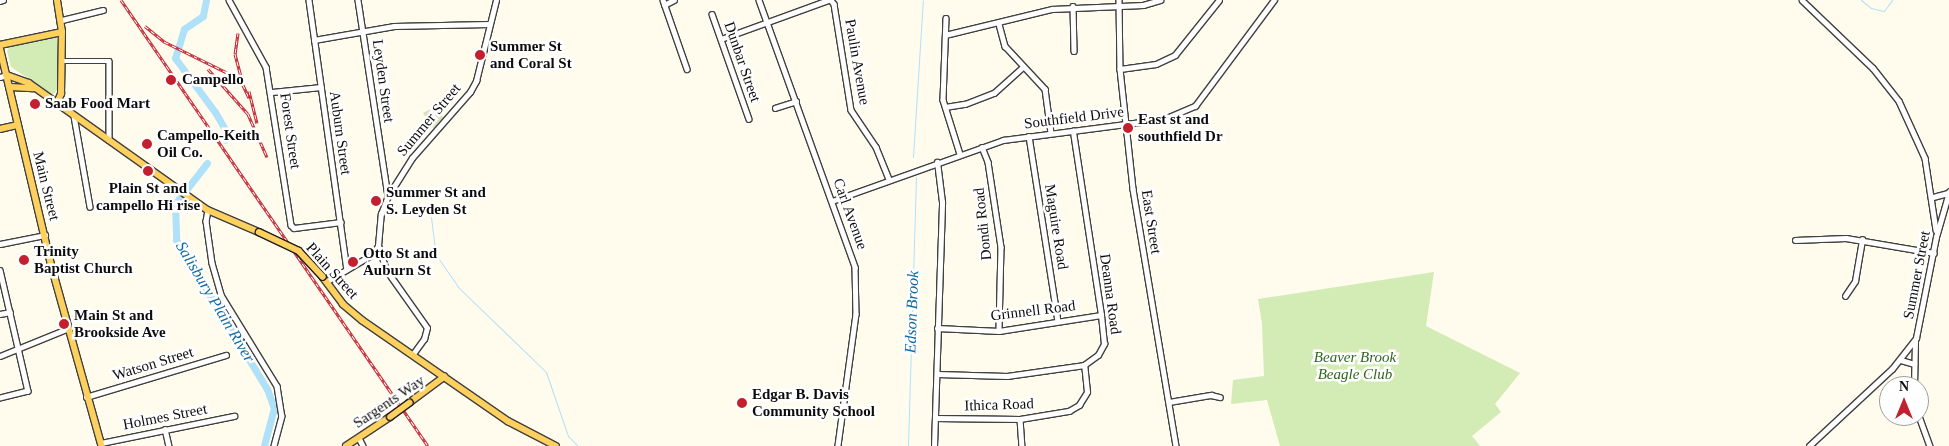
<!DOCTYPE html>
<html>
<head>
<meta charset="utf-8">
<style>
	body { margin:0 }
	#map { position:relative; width:1949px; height:446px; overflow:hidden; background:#fffbed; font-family:Georgia,serif }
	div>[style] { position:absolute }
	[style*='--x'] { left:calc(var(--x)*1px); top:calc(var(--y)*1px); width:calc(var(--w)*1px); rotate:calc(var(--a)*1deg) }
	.green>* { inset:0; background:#d3ebb5 }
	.cemetery>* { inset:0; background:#d7e2bd }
	.stream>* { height:1px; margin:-0.5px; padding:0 0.5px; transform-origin:0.5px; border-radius:0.5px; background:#afe1f9 }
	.river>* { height:7px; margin:-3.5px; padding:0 3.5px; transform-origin:3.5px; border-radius:3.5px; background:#afe1f9 }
	.roads { filter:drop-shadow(1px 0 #404040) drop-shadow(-1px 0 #404040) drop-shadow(0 1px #404040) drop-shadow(0 -1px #404040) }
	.minor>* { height:4.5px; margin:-2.25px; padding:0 2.25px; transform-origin:2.25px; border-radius:2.25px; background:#fff }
	.major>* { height:5.5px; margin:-2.75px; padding:0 2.75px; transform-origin:2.75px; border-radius:2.75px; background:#fed05e }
	.rail>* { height:3px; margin-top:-1.5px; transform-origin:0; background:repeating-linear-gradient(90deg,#fff 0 4px,#c31f2e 0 8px); box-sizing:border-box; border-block:1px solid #c31f2e }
	.bridges { filter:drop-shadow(1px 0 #1e1e1e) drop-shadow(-1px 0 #1e1e1e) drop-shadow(0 1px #1e1e1e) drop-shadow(0 -1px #1e1e1e) }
	.major-bridge>* { height:5.5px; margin:-2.75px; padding:0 2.75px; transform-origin:2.75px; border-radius:2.75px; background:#fed05e }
	.dots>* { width:14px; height:14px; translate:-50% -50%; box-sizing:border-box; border:2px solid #fff; border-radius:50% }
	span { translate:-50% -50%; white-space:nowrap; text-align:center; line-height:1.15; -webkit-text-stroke:5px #fff; paint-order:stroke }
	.poi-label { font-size:15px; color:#0d0d0d; font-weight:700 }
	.left { translate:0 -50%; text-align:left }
	.street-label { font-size:15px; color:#0d0d0d }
	.park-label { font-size:15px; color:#2e671b; font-style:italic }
	.water-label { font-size:16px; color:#116aa4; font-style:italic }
	.north { position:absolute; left:1879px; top:376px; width:50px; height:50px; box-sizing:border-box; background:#fff; border:1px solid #9e9e9e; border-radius:50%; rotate:0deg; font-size:14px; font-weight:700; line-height:20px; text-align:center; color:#0d0d0d }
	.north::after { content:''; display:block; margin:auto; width:18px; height:22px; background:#c31f2e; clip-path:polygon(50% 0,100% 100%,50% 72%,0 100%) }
</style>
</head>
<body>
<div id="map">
	<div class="green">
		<div style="clip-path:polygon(54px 36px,59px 40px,57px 90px,53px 95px,11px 67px,7px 51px,10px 47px)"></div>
		<div style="clip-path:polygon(1434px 272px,1426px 326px,1520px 373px,1495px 404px,1501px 412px,1472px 436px,1480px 446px,1280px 446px,1267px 400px,1231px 404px,1233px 380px,1264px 376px,1262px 324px,1258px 299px)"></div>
	</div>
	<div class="cemetery">
		<div style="clip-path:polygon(439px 105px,443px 118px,433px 128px,423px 113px)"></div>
	</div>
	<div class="stream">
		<div style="--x:1861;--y:0;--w:13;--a:39"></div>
		<div style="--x:1871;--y:8;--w:13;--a:13"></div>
		<div style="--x:1884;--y:11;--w:14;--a:-54"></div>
		<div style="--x:913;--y:157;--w:157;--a:-86.4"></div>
		<div style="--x:431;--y:217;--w:38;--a:83"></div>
		<div style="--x:436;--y:255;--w:39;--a:55"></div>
		<div style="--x:458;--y:287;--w:122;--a:44"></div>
		<div style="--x:546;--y:372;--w:68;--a:71"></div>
		<div style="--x:568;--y:436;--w:14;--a:45"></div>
		<div style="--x:908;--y:446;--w:269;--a:-88.3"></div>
	</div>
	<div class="river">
		<div style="--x:206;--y:0;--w:16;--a:101"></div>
		<div style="--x:203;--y:16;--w:23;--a:146"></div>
		<div style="--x:184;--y:29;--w:30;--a:107"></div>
		<div style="--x:175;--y:58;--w:67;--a:53.5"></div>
		<div style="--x:215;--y:112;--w:24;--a:60"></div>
		<div style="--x:227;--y:133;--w:7;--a:106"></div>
		<div style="--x:207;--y:163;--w:52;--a:128"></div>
		<div style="--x:175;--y:204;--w:36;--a:88"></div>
		<div style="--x:176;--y:240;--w:175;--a:58.6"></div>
		<div style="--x:267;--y:389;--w:20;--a:70"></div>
		<div style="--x:274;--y:408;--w:39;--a:105"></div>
	</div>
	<div class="roads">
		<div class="minor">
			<div style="--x:229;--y:0;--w:77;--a:61.1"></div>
			<div style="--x:266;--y:67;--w:160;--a:81"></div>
			<div style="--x:291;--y:225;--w:4;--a:45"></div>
			<div style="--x:294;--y:228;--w:47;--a:-7.3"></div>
			<div style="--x:309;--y:0;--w:272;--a:82"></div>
			<div style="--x:358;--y:0;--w:198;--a:81.3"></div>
			<div style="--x:663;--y:0;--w:73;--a:70.8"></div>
			<div style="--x:759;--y:0;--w:284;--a:70.2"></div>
			<div style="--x:855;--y:267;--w:47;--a:88.8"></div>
			<div style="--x:856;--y:314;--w:133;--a:97.8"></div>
			<div style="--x:831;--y:0;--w:5;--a:53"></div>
			<div style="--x:834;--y:4;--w:107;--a:80.9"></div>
			<div style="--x:851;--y:110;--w:45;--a:56"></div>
			<div style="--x:876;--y:147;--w:35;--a:68"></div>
			<div style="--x:1119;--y:0;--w:69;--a:89.2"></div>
			<div style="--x:1120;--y:69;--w:121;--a:83.8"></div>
			<div style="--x:1133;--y:189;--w:261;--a:80.5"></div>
			<div style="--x:1802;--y:0;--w:98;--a:43.8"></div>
			<div style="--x:1873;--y:68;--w:42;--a:51.8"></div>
			<div style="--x:1899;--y:101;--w:63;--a:65.5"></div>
			<div style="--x:1925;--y:158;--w:73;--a:81.3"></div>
			<div style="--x:0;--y:1;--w:3;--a:-18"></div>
			<div style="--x:664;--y:5;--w:11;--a:-27"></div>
			<div style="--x:1073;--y:6;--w:45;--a:88.7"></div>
			<div style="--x:712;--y:14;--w:111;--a:70.6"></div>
			<div style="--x:946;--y:18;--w:82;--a:92.1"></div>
			<div style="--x:943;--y:100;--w:57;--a:72.5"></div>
			<div style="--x:62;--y:20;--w:42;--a:-13.7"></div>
			<div style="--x:999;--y:24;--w:23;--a:75"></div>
			<div style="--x:1005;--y:46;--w:59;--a:47.1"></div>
			<div style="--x:1045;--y:89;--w:44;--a:82.2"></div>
			<div style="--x:945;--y:35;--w:110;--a:-13.7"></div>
			<div style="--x:1052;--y:9;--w:91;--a:-2.5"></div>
			<div style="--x:1143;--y:5;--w:18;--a:-16"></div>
			<div style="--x:721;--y:39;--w:114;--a:-20"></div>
			<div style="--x:314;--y:40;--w:81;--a:-9.9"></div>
			<div style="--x:394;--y:26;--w:95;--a:-1.2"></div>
			<div style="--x:62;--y:61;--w:47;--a:0"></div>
			<div style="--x:109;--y:61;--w:79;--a:90"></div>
			<div style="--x:1120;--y:69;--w:36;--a:-8"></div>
			<div style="--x:1156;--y:64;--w:21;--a:-25"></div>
			<div style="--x:1175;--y:55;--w:70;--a:-51.3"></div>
			<div style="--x:0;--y:77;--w:7;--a:-16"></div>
			<div style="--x:272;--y:92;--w:49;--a:-5.8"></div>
			<div style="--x:945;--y:107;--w:20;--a:-9"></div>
			<div style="--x:965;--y:104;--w:31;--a:-21"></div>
			<div style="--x:994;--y:93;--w:39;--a:-42"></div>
			<div style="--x:775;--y:108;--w:22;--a:-18"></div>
			<div style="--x:74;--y:116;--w:92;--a:80"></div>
			<div style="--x:1029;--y:136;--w:187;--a:81.1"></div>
			<div style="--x:982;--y:147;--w:16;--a:68"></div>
			<div style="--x:988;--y:162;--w:86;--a:81.3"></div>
			<div style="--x:1001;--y:247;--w:84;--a:91.4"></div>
			<div style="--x:1933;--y:197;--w:16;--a:-15"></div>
			<div style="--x:832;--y:201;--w:182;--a:-19.6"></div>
			<div style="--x:1003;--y:140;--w:162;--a:-7.4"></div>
			<div style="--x:1164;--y:119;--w:34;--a:-23"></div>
			<div style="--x:1195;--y:106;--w:132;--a:-53.3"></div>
			<div style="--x:208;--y:210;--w:11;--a:100"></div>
			<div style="--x:206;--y:221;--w:42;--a:81.9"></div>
			<div style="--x:212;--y:263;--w:33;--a:74"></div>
			<div style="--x:221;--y:295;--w:107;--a:58.4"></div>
			<div style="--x:277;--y:386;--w:30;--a:81"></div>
			<div style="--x:282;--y:416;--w:31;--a:105"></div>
			<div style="--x:1795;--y:240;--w:51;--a:-2.2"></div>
			<div style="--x:1846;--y:238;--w:89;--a:9.7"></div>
			<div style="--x:0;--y:244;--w:46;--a:-11.3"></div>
			<div style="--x:0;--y:270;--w:124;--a:77"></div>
			<div style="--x:28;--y:391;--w:29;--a:166"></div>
			<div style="--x:326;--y:282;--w:55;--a:-30.8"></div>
			<div style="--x:373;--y:254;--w:9;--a:-58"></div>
			<div style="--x:1845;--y:296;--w:18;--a:-56"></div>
			<div style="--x:1855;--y:281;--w:42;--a:-80.3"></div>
			<div style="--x:0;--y:314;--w:10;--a:-11"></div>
			<div style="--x:937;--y:328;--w:62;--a:2.8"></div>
			<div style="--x:999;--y:331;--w:103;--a:-8.9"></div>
			<div style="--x:413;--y:354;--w:19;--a:-54"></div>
			<div style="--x:424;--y:339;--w:11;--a:-75"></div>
			<div style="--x:427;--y:328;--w:71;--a:-125.3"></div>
			<div style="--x:386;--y:270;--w:25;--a:-108"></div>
			<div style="--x:378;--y:246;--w:32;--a:-85"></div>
			<div style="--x:381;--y:214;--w:19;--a:-69"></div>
			<div style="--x:388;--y:196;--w:45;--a:-57.7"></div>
			<div style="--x:412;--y:158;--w:88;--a:-48.7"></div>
			<div style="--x:470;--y:92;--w:13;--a:-61"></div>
			<div style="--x:476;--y:81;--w:83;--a:-76.1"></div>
			<div style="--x:0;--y:356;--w:74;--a:-22.1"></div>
			<div style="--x:1901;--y:360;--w:14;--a:17"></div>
			<div style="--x:937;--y:374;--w:70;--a:1.6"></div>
			<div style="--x:1007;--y:376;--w:78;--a:-8.1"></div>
			<div style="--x:1084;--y:365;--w:17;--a:-36"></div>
			<div style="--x:1098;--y:355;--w:13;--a:-61"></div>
			<div style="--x:1104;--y:344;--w:29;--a:-96"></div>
			<div style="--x:1101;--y:315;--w:186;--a:-98.7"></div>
			<div style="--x:1914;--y:386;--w:44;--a:-88.7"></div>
			<div style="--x:86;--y:397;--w:146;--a:-16.7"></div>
			<div style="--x:1169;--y:402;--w:43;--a:-9.5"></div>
			<div style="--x:1211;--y:395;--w:9;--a:13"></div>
			<div style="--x:1919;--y:416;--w:32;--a:70"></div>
			<div style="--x:935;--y:418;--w:85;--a:0.7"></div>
			<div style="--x:1020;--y:419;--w:50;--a:-9.3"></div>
			<div style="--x:1069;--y:411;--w:12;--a:-31"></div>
			<div style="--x:1079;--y:405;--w:15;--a:-58"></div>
			<div style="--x:1087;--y:392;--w:27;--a:-96"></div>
			<div style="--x:1020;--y:419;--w:27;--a:86"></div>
			<div style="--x:165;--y:429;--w:17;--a:77"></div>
			<div style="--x:359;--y:438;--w:9;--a:63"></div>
			<div style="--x:101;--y:443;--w:136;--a:-11.5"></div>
			<div style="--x:934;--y:446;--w:244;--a:-88.1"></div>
			<div style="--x:942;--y:202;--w:40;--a:-97.1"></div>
			<div style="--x:1809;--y:446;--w:113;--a:-42.9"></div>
			<div style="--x:1892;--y:369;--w:39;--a:-52"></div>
			<div style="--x:1916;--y:338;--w:103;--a:-78.8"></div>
			<div style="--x:1936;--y:237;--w:47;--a:-73.9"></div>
		</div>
		<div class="major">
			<div style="--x:0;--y:45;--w:63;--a:-11.8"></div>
			<div style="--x:0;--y:47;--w:226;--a:76.7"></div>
			<div style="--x:52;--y:267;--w:186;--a:74.4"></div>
			<div style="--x:7;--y:75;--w:23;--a:20"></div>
			<div style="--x:29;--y:83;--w:219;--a:35.4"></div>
			<div style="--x:208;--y:210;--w:56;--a:23.3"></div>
			<div style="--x:11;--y:87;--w:22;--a:3"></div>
			<div style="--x:57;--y:103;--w:10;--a:-66"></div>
			<div style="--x:61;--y:94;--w:62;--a:-89.1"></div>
			<div style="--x:62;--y:32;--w:32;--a:-99"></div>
			<div style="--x:0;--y:129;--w:18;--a:-13"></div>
			<div style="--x:323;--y:277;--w:34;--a:53"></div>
			<div style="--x:343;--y:304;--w:25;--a:40"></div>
			<div style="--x:362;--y:320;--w:178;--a:34.7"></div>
			<div style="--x:508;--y:421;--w:54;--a:27.5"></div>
			<div style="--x:409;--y:403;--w:44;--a:-36.6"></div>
			<div style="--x:346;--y:446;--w:53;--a:-33.4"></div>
		</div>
	</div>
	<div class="rail">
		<div style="--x:121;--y:0;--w:541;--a:55.46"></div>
		<div style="--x:145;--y:26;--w:26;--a:39"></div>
		<div style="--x:165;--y:42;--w:72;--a:26.2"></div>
		<div style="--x:230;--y:74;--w:17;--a:40"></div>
		<div style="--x:243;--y:85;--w:14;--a:65"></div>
		<div style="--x:238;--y:33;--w:21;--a:98"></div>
		<div style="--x:235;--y:54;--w:31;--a:75"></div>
		<div style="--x:208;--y:69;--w:60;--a:48.4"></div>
		<div style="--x:248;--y:114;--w:47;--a:66.2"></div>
		<div style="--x:249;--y:91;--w:33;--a:76"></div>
	</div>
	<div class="bridges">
		<div class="major-bridge">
			<div style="--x:259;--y:232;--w:44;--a:25.4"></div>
			<div style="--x:299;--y:251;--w:35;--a:47"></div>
			<div style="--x:390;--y:417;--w:24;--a:-36"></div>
		</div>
	</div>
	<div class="dots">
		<div style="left:480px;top:55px;background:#c31f2e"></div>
		<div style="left:171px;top:80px;background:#c31f2e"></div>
		<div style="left:35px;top:104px;background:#c31f2e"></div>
		<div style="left:1128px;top:128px;background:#c31f2e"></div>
		<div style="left:147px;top:144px;background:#c31f2e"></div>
		<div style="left:148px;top:171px;background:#c31f2e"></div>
		<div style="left:376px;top:201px;background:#c31f2e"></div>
		<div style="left:24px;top:260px;background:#c31f2e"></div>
		<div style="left:353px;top:262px;background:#c31f2e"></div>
		<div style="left:64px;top:324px;background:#c31f2e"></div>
		<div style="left:742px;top:403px;background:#c31f2e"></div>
	</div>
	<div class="poi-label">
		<span class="left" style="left:490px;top:55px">Summer St<br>and Coral St</span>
		<span class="left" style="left:182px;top:80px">Campello</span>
		<span class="left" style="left:45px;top:104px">Saab Food Mart</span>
		<span class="left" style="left:1138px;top:128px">East st and<br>southfield Dr</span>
		<span class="left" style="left:157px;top:144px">Campello-Keith<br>Oil Co.</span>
		<span style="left:148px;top:197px">Plain St and<br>campello Hi rise</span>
		<span class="left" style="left:386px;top:201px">Summer St and<br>S. Leyden St</span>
		<span class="left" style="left:34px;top:260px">Trinity<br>Baptist Church</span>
		<span class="left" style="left:363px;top:262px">Otto St and<br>Auburn St</span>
		<span class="left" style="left:74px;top:324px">Main St and<br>Brookside Ave</span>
		<span class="left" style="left:752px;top:403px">Edgar B. Davis<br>Community School</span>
	</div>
	<div class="street-label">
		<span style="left:742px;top:62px;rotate:71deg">Dunbar Street</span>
		<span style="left:857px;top:62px;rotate:80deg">Paulin Avenue</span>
		<span style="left:383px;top:81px;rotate:82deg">Leyden Street</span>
		<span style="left:1074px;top:118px;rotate:-7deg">Southfield Drive</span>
		<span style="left:429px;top:120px;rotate:-50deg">Summer Street</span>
		<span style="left:290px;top:131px;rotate:82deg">Forest Street</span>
		<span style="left:340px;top:133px;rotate:82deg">Auburn Street</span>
		<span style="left:46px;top:186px;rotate:76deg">Main Street</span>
		<span style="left:850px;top:214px;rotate:70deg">Carl Avenue</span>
		<span style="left:1151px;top:222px;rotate:81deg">East Street</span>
		<span style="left:983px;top:224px;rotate:-96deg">Dondi Road</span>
		<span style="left:1056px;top:227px;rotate:81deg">Maguire Road</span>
		<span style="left:332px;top:271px;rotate:48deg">Plain Street</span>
		<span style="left:1917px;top:275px;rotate:-79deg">Summer Street</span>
		<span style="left:1110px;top:294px;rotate:82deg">Deanna Road</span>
		<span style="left:1033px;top:311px;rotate:-7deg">Grinnell Road</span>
		<span style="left:153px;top:364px;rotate:-17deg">Watson Street</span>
		<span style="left:389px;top:402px;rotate:-34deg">Sargents Way</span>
		<span style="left:999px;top:405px;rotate:-2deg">Ithica Road</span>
		<span style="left:165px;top:417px;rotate:-11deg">Holmes Street</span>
	</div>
	<div class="park-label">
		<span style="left:1355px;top:366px">Beaver Brook<br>Beagle Club</span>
	</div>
	<div class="water-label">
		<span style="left:215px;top:302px;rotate:59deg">Salisbury Plain River</span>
		<span style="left:912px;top:312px;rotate:-88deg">Edson Brook</span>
	</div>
	<div class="north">N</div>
</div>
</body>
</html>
